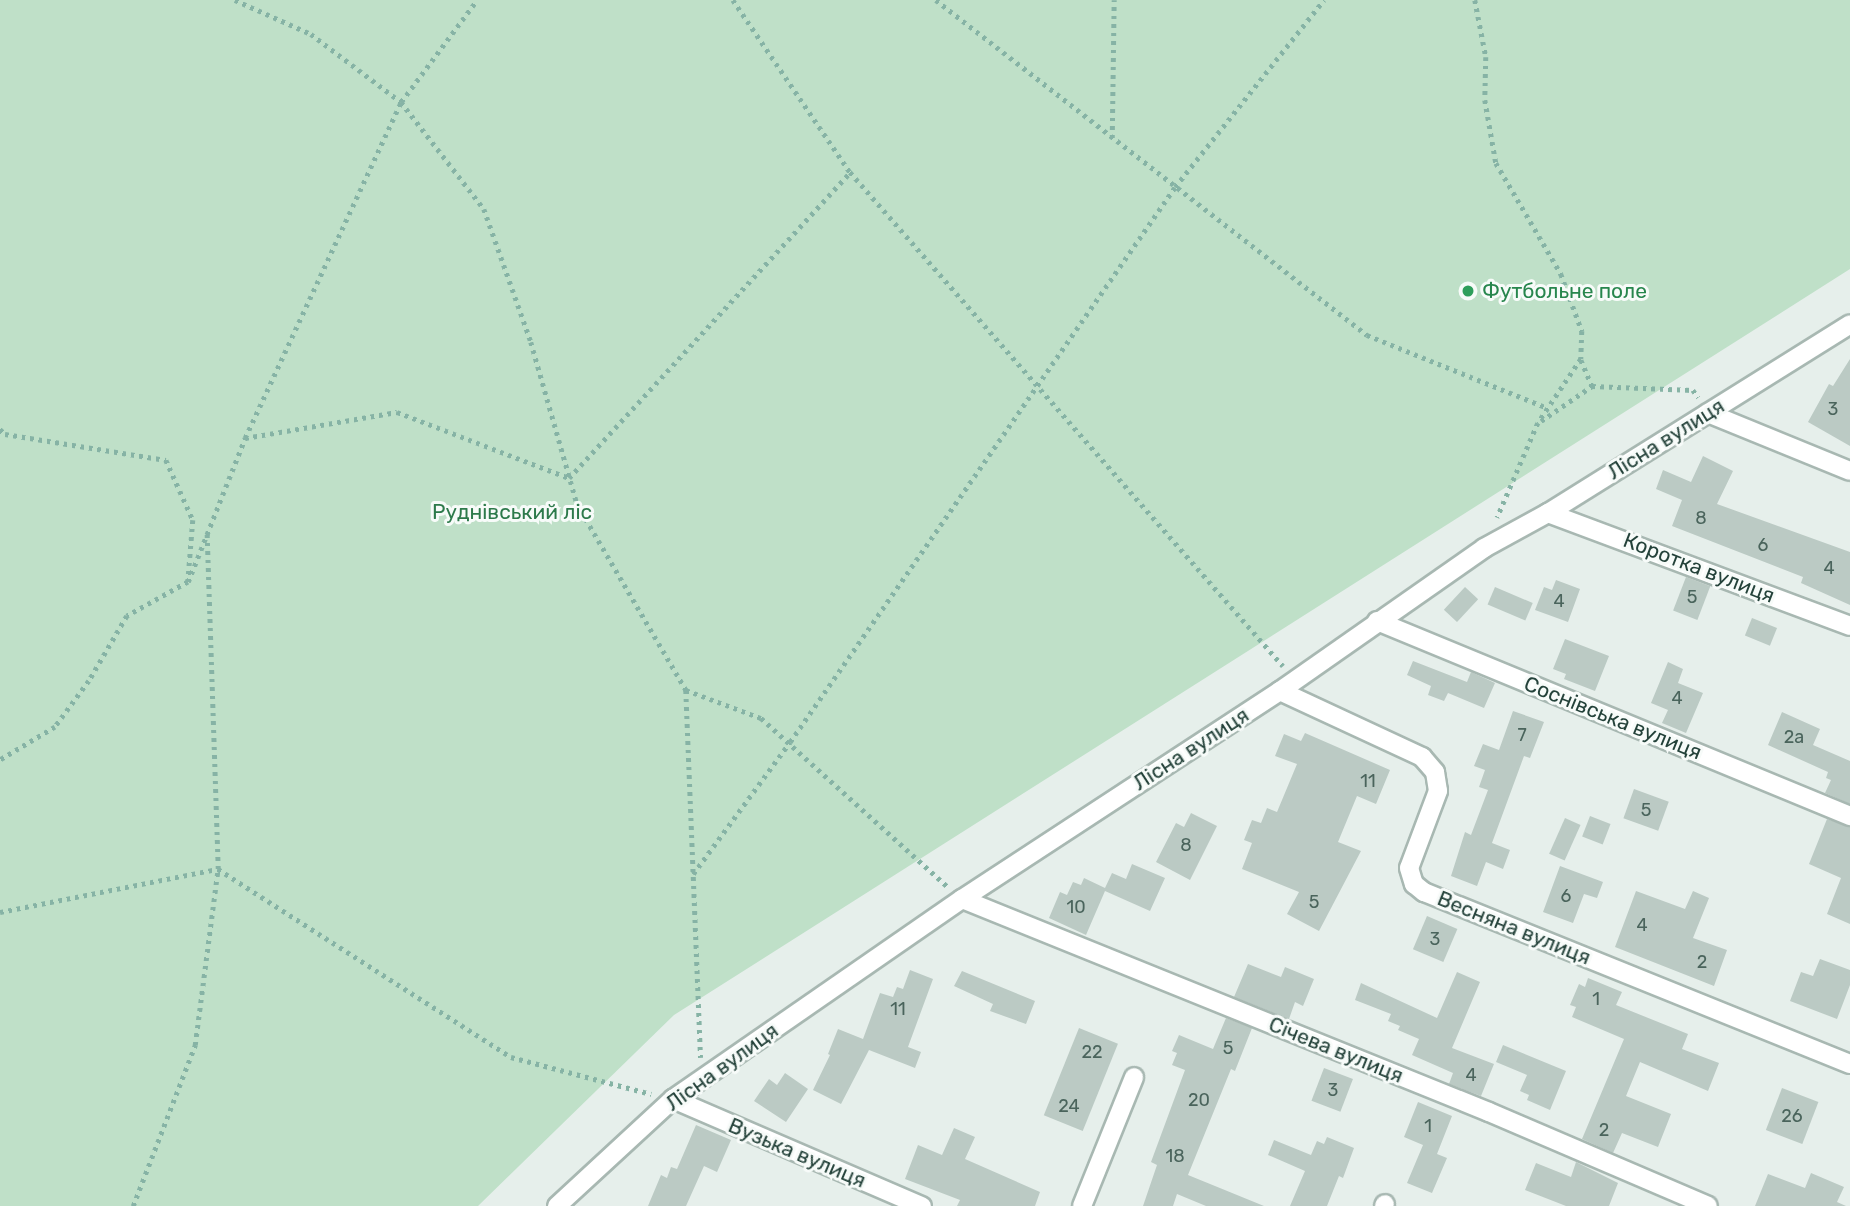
<!DOCTYPE html>
<html>
<head>
<meta charset="utf-8">
<style>
	body { margin:0 }
	#map { position:relative; width:1850px; height:1206px; overflow:hidden; background:#e6efeb; font-family:Rubik,sans-serif }
	div>[style] { position:absolute }
	[style*='--x'] { left:calc(var(--x)*1px); top:calc(var(--y)*1px); width:calc(var(--w)*1px); rotate:calc(var(--a)*1deg) }
	.green>* { inset:0; background:#bfe0c8 }
	.building>* { inset:0; background:#bbcac4; transform-origin:0 0 }
	.path>* { height:4.5px; margin-top:-2.25px; transform-origin:0; background:repeating-linear-gradient(90deg,#86b3a5 0 3.5px,transparent 0 8.5px) }
	.roads { filter:drop-shadow(2px 0 #a8b8b2) drop-shadow(-2px 0 #a8b8b2) drop-shadow(0 2px #a8b8b2) drop-shadow(0 -2px #a8b8b2) }
	.minor>* { height:18px; margin:-9px; padding:0 9px; transform-origin:9px; border-radius:9px; background:#fff }
	.dots>* { width:19px; height:19px; translate:-50% -50%; box-sizing:border-box; border:4px solid #f7fbf9; border-radius:50% }
	span { translate:-50% -50%; white-space:nowrap; text-align:center; line-height:1.15; -webkit-text-stroke:6px #f7fbf9; paint-order:stroke }
	.number-label { font-size:18px; color:#4a645c }
	.number-label span { -webkit-text-stroke-width:0 }
	.leisure-label { font-size:21px; color:#27864d }
	.left { translate:0 -50%; text-align:left }
	.street-label { font-size:21px; color:#24423a }
	.park-label { font-size:21px; color:#2d7a4b }
</style>
</head>
<body>
<div id="map">
	<div class="green">
		<div style="clip-path:polygon(0 0,1850px 0,1850px 269px,674px 1015px,478px 1206px,0 1206px)"></div>
	</div>
	<div class="building">
		<div style="clip-path:polygon(1850px 359px,1850px 446px,1808px 422px,1829px 384px,1833px 386px)"></div>
		<div style="clip-path:polygon(1703px 456px,1733px 471px,1717px 504px,1850px 552px,1850px 605px,1801px 583px,1803px 577px,1672px 526px,1682px 500px,1656px 489px,1663px 470px,1691px 482px)"></div>
		<div style="left:1686px;top:577px;width:26px;height:36px;rotate:21deg"></div>
		<div style="clip-path:polygon(1556px 580px,1580px 589px,1568px 622px,1535px 610px,1544px 587px,1552px 590px)"></div>
		<div style="left:1465px;top:587px;width:18px;height:31px;rotate:43deg"></div>
		<div style="left:1495px;top:587px;width:41px;height:19px;rotate:23deg"></div>
		<div style="left:1752px;top:618px;width:27px;height:19px;rotate:22deg"></div>
		<div style="clip-path:polygon(1565px 639px,1609px 656px,1595px 691px,1564px 679px,1566px 674px,1553px 669px)"></div>
		<div style="clip-path:polygon(1413px 661px,1467px 682px,1471px 672px,1495px 683px,1484px 708px,1448px 693px,1444px 701px,1428px 695px,1431px 686px,1407px 675px)"></div>
		<div style="clip-path:polygon(1668px 662px,1683px 669px,1678px 683px,1703px 693px,1686px 733px,1662px 723px,1668px 710px,1651px 703px)"></div>
		<div style="clip-path:polygon(1513px 711px,1544px 722px,1530px 758px,1524px 756px,1492px 843px,1510px 850px,1503px 869px,1486px 862px,1477px 886px,1451px 876px,1465px 832px,1471px 835px,1488px 790px,1479px 787px,1485px 770px,1474px 766px,1483px 744px,1499px 750px)"></div>
		<div style="clip-path:polygon(1782px 712px,1820px 729px,1813px 745px,1850px 761px,1850px 804px,1825px 793px,1831px 780px,1826px 778px,1828px 772px,1768px 745px)"></div>
		<div style="clip-path:polygon(1305px 733px,1390px 770px,1376px 804px,1357px 796px,1338px 842px,1361px 851px,1319px 931px,1287px 914px,1299px 892px,1242px 869px,1252px 843px,1244px 840px,1252px 820px,1261px 823px,1267px 808px,1277px 812px,1297px 764px,1275px 756px,1284px 734px,1301px 741px)"></div>
		<div style="left:1634px;top:789px;width:37px;height:31px;rotate:20deg"></div>
		<div style="clip-path:polygon(1191px 813px,1217px 826px,1190px 880px,1156px 862px,1176px 823px,1184px 827px)"></div>
		<div style="left:1590px;top:816px;width:22px;height:22px;rotate:21deg"></div>
		<div style="left:1565px;top:818px;width:17px;height:39px;rotate:24deg"></div>
		<div style="clip-path:polygon(1827px 819px,1850px 827px,1850px 924px,1827px 914px,1841px 878px,1809px 864px)"></div>
		<div style="clip-path:polygon(1132px 864px,1165px 878px,1150px 911px,1105px 891px,1086px 935px,1049px 918px,1060px 892px,1067px 895px,1073px 882px,1081px 885px,1084px 878px,1105px 888px,1112px 873px,1126px 879px)"></div>
		<div style="clip-path:polygon(1560px 866px,1603px 882px,1597px 898px,1584px 894px,1573px 923px,1543px 912px)"></div>
		<div style="clip-path:polygon(1636px 891px,1685px 909px,1693px 891px,1709px 898px,1693px 938px,1727px 950px,1714px 986px,1615px 947px)"></div>
		<div style="left:1427px;top:916px;width:33px;height:36px;rotate:23deg"></div>
		<div style="clip-path:polygon(1820px 959px,1850px 970px,1850px 985px,1837px 1019px,1790px 1001px,1801px 972px,1813px 976px)"></div>
		<div style="clip-path:polygon(1248px 964px,1281px 977px,1285px 967px,1314px 979px,1303px 1006px,1295px 1002px,1289px 1019px,1234px 997px)"></div>
		<div style="clip-path:polygon(910px 970px,933px 979px,908px 1047px,921px 1052px,915px 1068px,869px 1050px,841px 1104px,813px 1090px,830px 1055px,828px 1054px,838px 1029px,863px 1039px,880px 993px,893px 997px,897px 987px,903px 989px)"></div>
		<div style="clip-path:polygon(962px 971px,1035px 1001px,1026px 1024px,990px 1011px,993px 1004px,954px 986px)"></div>
		<div style="clip-path:polygon(1457px 972px,1480px 982px,1452px 1048px,1494px 1064px,1481px 1096px,1449px 1084px,1453px 1073px,1412px 1055px,1419px 1039px,1398px 1030px,1400px 1026px,1388px 1021px,1391px 1014px,1355px 1000px,1361px 983px,1437px 1018px)"></div>
		<div style="clip-path:polygon(1588px 978px,1622px 992px,1616px 1005px,1688px 1034px,1682px 1049px,1719px 1063px,1708px 1091px,1640px 1062px,1626px 1096px,1671px 1114px,1658px 1147px,1622px 1133px,1613px 1153px,1582px 1139px,1624px 1039px,1572px 1017px,1576px 1007px,1570px 1005px,1579px 984px,1585px 987px)"></div>
		<div style="clip-path:polygon(1226px 1018px,1252px 1028px,1235px 1071px,1231px 1069px,1188px 1175px,1264px 1206px,1206px 1206px,1177px 1194px,1173px 1206px,1143px 1206px,1157px 1165px,1151px 1162px,1185px 1070px,1172px 1065px,1177px 1053px,1172px 1051px,1179px 1035px,1213px 1049px)"></div>
		<div style="left:1079px;top:1028px;width:42px;height:94px;rotate:22deg"></div>
		<div style="clip-path:polygon(1503px 1045px,1566px 1071px,1550px 1110px,1527px 1100px,1529px 1095px,1520px 1091px,1527px 1075px,1496px 1062px)"></div>
		<div style="left:1324px;top:1068px;width:31px;height:35px;rotate:21deg"></div>
		<div style="clip-path:polygon(785px 1073px,808px 1089px,786px 1122px,754px 1101px,769px 1079px,777px 1085px)"></div>
		<div style="left:1782px;top:1088px;width:39px;height:45px;rotate:21deg"></div>
		<div style="clip-path:polygon(1418px 1102px,1452px 1116px,1437px 1154px,1447px 1158px,1432px 1193px,1407px 1183px,1423px 1145px,1404px 1137px)"></div>
		<div style="clip-path:polygon(696px 1125px,731px 1140px,717px 1172px,704px 1166px,686px 1206px,648px 1206px,661px 1175px,667px 1178px,671px 1167px,677px 1169px)"></div>
		<div style="clip-path:polygon(954px 1128px,975px 1137px,965px 1159px,1040px 1192px,1035px 1206px,957px 1206px,960px 1200px,905px 1179px,918px 1145px,942px 1155px)"></div>
		<div style="clip-path:polygon(1327px 1137px,1354px 1148px,1343px 1178px,1339px 1176px,1327px 1206px,1290px 1206px,1305px 1171px,1268px 1155px,1274px 1140px,1311px 1155px,1317px 1141px,1324px 1144px)"></div>
		<div style="clip-path:polygon(1576px 1162px,1618px 1183px,1609px 1206px,1566px 1206px,1525px 1190px,1536px 1163px,1571px 1177px)"></div>
		<div style="clip-path:polygon(1811px 1173px,1844px 1187px,1837px 1202px,1846px 1206px,1755px 1206px,1768px 1174px,1805px 1188px)"></div>
	</div>
	<div class="path">
		<div style="--x:235;--y:0;--w:83;--a:24.1"></div>
		<div style="--x:311;--y:34;--w:113;--a:37.1"></div>
		<div style="--x:401;--y:102;--w:135;--a:52.2"></div>
		<div style="--x:484;--y:209;--w:141;--a:70.5"></div>
		<div style="--x:531;--y:342;--w:168;--a:74.1"></div>
		<div style="--x:577;--y:504;--w:216;--a:59.6"></div>
		<div style="--x:686;--y:690;--w:80;--a:20.5"></div>
		<div style="--x:761;--y:718;--w:252;--a:42.1"></div>
		<div style="--x:733;--y:0;--w:208;--a:55.8"></div>
		<div style="--x:850;--y:172;--w:657;--a:48.76"></div>
		<div style="--x:936;--y:0;--w:546;--a:37.86"></div>
		<div style="--x:1367;--y:335;--w:195;--a:22"></div>
		<div style="--x:1475;--y:0;--w:58;--a:79.1"></div>
		<div style="--x:1486;--y:57;--w:43;--a:91.3"></div>
		<div style="--x:1485;--y:100;--w:64;--a:80.1"></div>
		<div style="--x:1496;--y:163;--w:129;--a:59.6"></div>
		<div style="--x:1561;--y:274;--w:61;--a:69.8"></div>
		<div style="--x:1582;--y:331;--w:28;--a:92"></div>
		<div style="--x:1581;--y:359;--w:77;--a:123.9"></div>
		<div style="--x:1538;--y:423;--w:103;--a:113.3"></div>
		<div style="--x:1112;--y:138;--w:138;--a:-89.2"></div>
		<div style="--x:1581;--y:360;--w:28;--a:67"></div>
		<div style="--x:1592;--y:386;--w:101;--a:2.3"></div>
		<div style="--x:1693;--y:390;--w:9;--a:54"></div>
		<div style="--x:1541;--y:421;--w:62;--a:-34.5"></div>
		<div style="--x:0;--y:429;--w:7;--a:45"></div>
		<div style="--x:5;--y:434;--w:163;--a:9.2"></div>
		<div style="--x:166;--y:460;--w:66;--a:65.8"></div>
		<div style="--x:193;--y:520;--w:62;--a:94.6"></div>
		<div style="--x:188;--y:582;--w:70;--a:150.9"></div>
		<div style="--x:127;--y:616;--w:75;--a:120.3"></div>
		<div style="--x:89;--y:681;--w:57;--a:126.5"></div>
		<div style="--x:55;--y:727;--w:64;--a:149"></div>
		<div style="--x:245;--y:438;--w:154;--a:-9.7"></div>
		<div style="--x:397;--y:412;--w:184;--a:21"></div>
		<div style="--x:569;--y:478;--w:415;--a:-47.4"></div>
		<div style="--x:188;--y:582;--w:155;--a:-68.4"></div>
		<div style="--x:245;--y:438;--w:370;--a:-65.1"></div>
		<div style="--x:401;--y:102;--w:127;--a:-53.3"></div>
		<div style="--x:686;--y:690;--w:368;--a:87.7"></div>
		<div style="--x:693;--y:874;--w:164;--a:-53.7"></div>
		<div style="--x:790;--y:742;--w:675;--a:-55.25"></div>
		<div style="--x:1175;--y:187;--w:239;--a:-51.5"></div>
		<div style="--x:0;--y:912;--w:222;--a:-11.2"></div>
		<div style="--x:218;--y:869;--w:348;--a:32.7"></div>
		<div style="--x:511;--y:1057;--w:145;--a:14.8"></div>
		<div style="--x:133;--y:1206;--w:173;--a:-68.9"></div>
		<div style="--x:195;--y:1045;--w:177;--a:-82.6"></div>
		<div style="--x:218;--y:869;--w:335;--a:-91.9"></div>
	</div>
	<div class="roads">
		<div class="minor">
			<div style="--x:1708;--y:413;--w:153;--a:22.2"></div>
			<div style="--x:1548;--y:513;--w:322;--a:20.5"></div>
			<div style="--x:1377;--y:621;--w:512;--a:22.4"></div>
			<div style="--x:1280;--y:691;--w:157;--a:24.9"></div>
			<div style="--x:1422;--y:757;--w:20;--a:49"></div>
			<div style="--x:1435;--y:772;--w:19;--a:81"></div>
			<div style="--x:1438;--y:791;--w:82;--a:110.6"></div>
			<div style="--x:1409;--y:868;--w:17;--a:73"></div>
			<div style="--x:1414;--y:884;--w:13;--a:39"></div>
			<div style="--x:1424;--y:892;--w:459;--a:22"></div>
			<div style="--x:962;--y:899;--w:568;--a:22.01"></div>
			<div style="--x:1489;--y:1112;--w:238;--a:23.2"></div>
			<div style="--x:673;--y:1099;--w:271;--a:23.3"></div>
			<div style="--x:557;--y:1206;--w:158;--a:-42.7"></div>
			<div style="--x:673;--y:1099;--w:351;--a:-34.7"></div>
			<div style="--x:962;--y:899;--w:380;--a:-33.2"></div>
			<div style="--x:1280;--y:691;--w:249;--a:-35"></div>
			<div style="--x:1484;--y:548;--w:73;--a:-28.7"></div>
			<div style="--x:1548;--y:513;--w:356;--a:-32"></div>
			<div style="--x:1082;--y:1206;--w:139;--a:-68"></div>
			<div style="--x:1384;--y:1206;--w:2;--a:-63"></div>
		</div>
	</div>
	<div class="dots">
		<div style="left:1468px;top:291px;background:#2e9e5b"></div>
	</div>
	<div class="number-label">
		<span style="left:1833px;top:409px">3</span>
		<span style="left:1701px;top:518px">8</span>
		<span style="left:1763px;top:545px">6</span>
		<span style="left:1829px;top:568px">4</span>
		<span style="left:1692px;top:597px">5</span>
		<span style="left:1559px;top:601px">4</span>
		<span style="left:1677px;top:698px">4</span>
		<span style="left:1522px;top:735px">7</span>
		<span style="left:1794px;top:737px">2а</span>
		<span style="left:1368px;top:781px">11</span>
		<span style="left:1646px;top:810px">5</span>
		<span style="left:1186px;top:845px">8</span>
		<span style="left:1566px;top:896px">6</span>
		<span style="left:1314px;top:902px">5</span>
		<span style="left:1076px;top:907px">10</span>
		<span style="left:1642px;top:925px">4</span>
		<span style="left:1435px;top:939px">3</span>
		<span style="left:1702px;top:962px">2</span>
		<span style="left:1596px;top:999px">1</span>
		<span style="left:898px;top:1009px">11</span>
		<span style="left:1228px;top:1048px">5</span>
		<span style="left:1092px;top:1052px">22</span>
		<span style="left:1471px;top:1075px">4</span>
		<span style="left:1333px;top:1090px">3</span>
		<span style="left:1199px;top:1100px">20</span>
		<span style="left:1069px;top:1106px">24</span>
		<span style="left:1792px;top:1116px">26</span>
		<span style="left:1428px;top:1126px">1</span>
		<span style="left:1604px;top:1130px">2</span>
		<span style="left:1175px;top:1156px">18</span>
	</div>
	<div class="leisure-label">
		<span class="left" style="left:1482px;top:291px">Футбольне поле</span>
	</div>
	<div class="street-label">
		<span style="left:1666px;top:439px;rotate:-32deg">Лісна вулиця</span>
		<span style="left:1699px;top:568px;rotate:21deg">Коротка вулиця</span>
		<span style="left:1613px;top:718px;rotate:22deg">Соснівська вулиця</span>
		<span style="left:1191px;top:749px;rotate:-33deg">Лісна вулиця</span>
		<span style="left:1514px;top:928px;rotate:22deg">Весняна вулиця</span>
		<span style="left:1336px;top:1050px;rotate:22deg">Січева вулиця</span>
		<span style="left:722px;top:1067px;rotate:-36deg">Лісна вулиця</span>
		<span style="left:797px;top:1153px;rotate:23deg">Вузька вулиця</span>
	</div>
	<div class="park-label">
		<span style="left:512px;top:512px">Руднівський ліс</span>
	</div>
</div>
</body>
</html>
